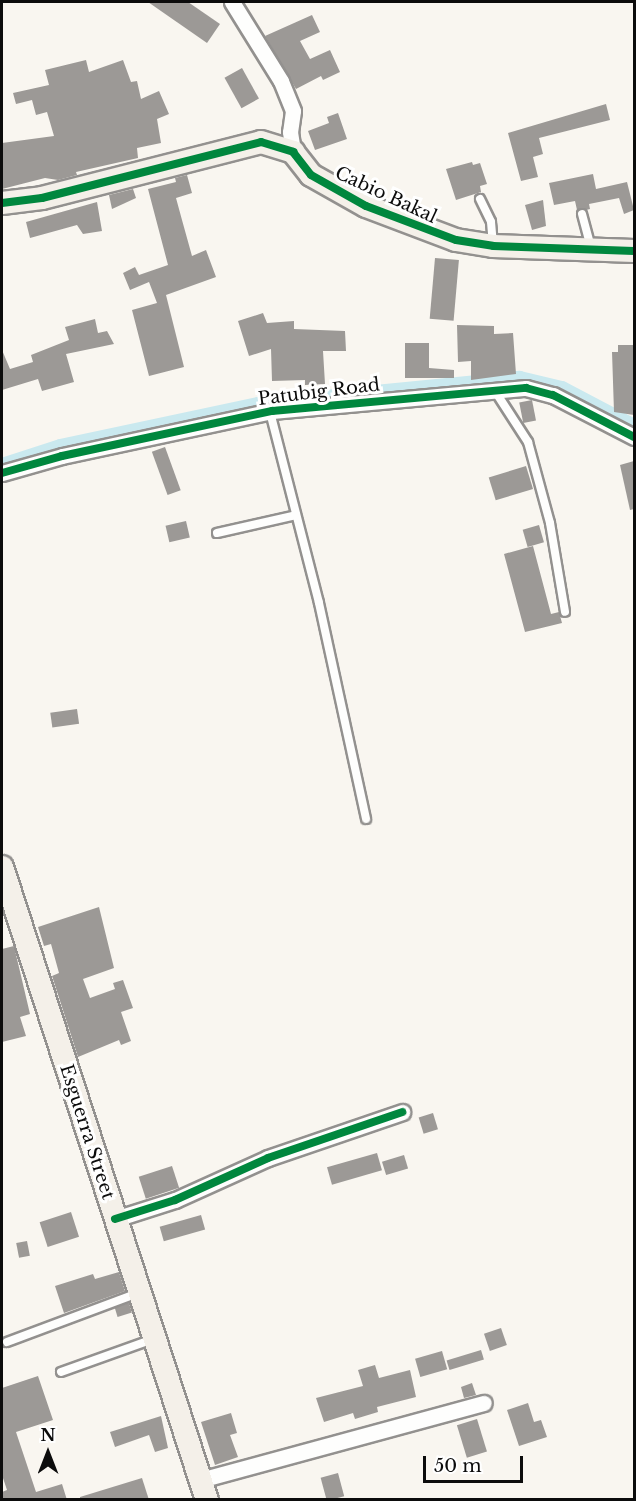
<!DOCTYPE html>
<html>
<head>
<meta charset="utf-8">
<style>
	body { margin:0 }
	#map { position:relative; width:636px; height:1501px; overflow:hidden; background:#f9f6f0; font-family:"Libre Baskerville",serif }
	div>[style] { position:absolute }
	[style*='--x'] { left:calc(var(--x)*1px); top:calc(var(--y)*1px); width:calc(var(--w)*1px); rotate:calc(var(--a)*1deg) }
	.canal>* { height:14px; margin:-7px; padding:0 7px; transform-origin:7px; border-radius:7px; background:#cae9ef }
	.building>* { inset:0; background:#9c9996; transform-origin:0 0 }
	.roads { filter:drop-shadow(2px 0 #93918f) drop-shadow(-2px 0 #93918f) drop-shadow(0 2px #93918f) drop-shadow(0 -2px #93918f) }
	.lane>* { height:8px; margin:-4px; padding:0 4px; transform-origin:4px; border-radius:4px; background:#fefefd }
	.street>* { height:15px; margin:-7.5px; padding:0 7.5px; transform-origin:7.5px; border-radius:7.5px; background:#fefefd }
	.secondary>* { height:22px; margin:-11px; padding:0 11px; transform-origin:11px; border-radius:11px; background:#f4f0e9 }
	.cycleway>* { height:8px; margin:-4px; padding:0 4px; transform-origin:4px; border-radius:4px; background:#00873e }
	span { translate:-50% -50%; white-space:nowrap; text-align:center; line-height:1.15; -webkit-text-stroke:6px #fff; paint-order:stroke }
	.street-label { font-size:18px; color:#0c0c0c }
	.frame { position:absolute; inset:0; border:3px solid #0c0c0c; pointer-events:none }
	.north { position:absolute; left:18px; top:1423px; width:60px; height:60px; -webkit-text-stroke:4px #fff; paint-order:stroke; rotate:0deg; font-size:16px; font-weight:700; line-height:24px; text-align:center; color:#0c0c0c }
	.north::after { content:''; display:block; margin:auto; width:21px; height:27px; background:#0c0c0c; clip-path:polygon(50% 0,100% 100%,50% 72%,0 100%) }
	.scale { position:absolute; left:423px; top:1456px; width:100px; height:27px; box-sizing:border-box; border:3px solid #0c0c0c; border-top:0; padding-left:8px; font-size:18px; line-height:21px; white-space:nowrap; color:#0c0c0c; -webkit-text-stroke:4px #fff; paint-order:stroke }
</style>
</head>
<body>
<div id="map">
	<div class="canal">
		<div style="--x:2;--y:465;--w:61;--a:-18.1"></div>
		<div style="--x:60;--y:446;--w:208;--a:-12"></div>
		<div style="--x:263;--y:403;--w:258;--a:-5.6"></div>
		<div style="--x:520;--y:378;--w:43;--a:13.4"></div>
		<div style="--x:562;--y:388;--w:81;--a:27.8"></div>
	</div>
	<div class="building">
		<div style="clip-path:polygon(148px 2px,188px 2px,220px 24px,207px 43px)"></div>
		<div style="clip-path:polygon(312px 15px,320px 32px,300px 41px,310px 59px,330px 50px,340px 72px,323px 80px,321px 76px,296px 89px,265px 36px)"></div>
		<div style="clip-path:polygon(86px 60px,89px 72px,123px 60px,131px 82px,137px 81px,141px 99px,159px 91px,169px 114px,157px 119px,161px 143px,137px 148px,138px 158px,76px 172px,77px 175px,58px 180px,45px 178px,2px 189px,2px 143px,54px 136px,47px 112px,36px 115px,32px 100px,16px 104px,13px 93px,49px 85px,45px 70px)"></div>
		<div style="left:242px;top:68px;width:35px;height:20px;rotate:61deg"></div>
		<div style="clip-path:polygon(606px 104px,610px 120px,539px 138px,543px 154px,533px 157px,538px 177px,521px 181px,508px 133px)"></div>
		<div style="clip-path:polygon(338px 113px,347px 139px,315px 150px,308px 131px,329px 123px,327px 117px)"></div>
		<div style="clip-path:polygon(472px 162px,473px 165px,480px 163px,487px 184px,480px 186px,481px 192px,456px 200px,446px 169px)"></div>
		<div style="clip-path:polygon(593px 174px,596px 189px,627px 182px,634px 210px,624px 214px,619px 198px,589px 204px,590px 209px,586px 210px,577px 210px,575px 201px,554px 205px,549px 183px)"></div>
		<div style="clip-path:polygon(187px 175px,192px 193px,176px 198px,182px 220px,192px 256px,206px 250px,216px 277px,166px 295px,184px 367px,149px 376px,132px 310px,157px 303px,149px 282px,130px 290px,123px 273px,135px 267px,139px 275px,168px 265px,148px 189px,176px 182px,175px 178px)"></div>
		<div style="clip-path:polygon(133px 189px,136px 198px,112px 209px,109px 195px)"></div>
		<div style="clip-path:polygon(543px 200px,546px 226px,532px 230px,525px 205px)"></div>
		<div style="clip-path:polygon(97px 202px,102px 231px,83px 234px,77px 225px,30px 238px,26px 222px)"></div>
		<div style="left:435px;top:258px;width:24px;height:61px;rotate:5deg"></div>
		<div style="clip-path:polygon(263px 313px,267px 323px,294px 321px,294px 329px,345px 331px,346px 351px,323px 351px,325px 384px,305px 385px,305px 380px,272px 381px,271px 349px,249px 356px,238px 321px)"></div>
		<div style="clip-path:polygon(95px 319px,98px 333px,107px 331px,114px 344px,66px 354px,74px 382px,42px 391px,38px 379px,2px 390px,2px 350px,10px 369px,33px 362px,31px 355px,69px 340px,65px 327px)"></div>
		<div style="clip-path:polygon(457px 325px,494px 326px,494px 334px,513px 333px,516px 374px,471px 380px,471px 361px,458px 362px)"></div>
		<div style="clip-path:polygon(405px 343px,429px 343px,429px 368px,454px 370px,454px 378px,405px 378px)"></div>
		<div style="clip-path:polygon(618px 345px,633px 345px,634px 415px,614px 412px,612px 352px,618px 352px)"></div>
		<div style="left:532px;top:400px;width:21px;height:13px;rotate:79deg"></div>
		<div style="left:165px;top:447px;width:46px;height:14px;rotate:70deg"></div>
		<div style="clip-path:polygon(634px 461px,634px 509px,630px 510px,620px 465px)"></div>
		<div style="left:526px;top:466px;width:24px;height:39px;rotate:73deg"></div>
		<div style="left:186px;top:521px;width:17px;height:21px;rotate:77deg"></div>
		<div style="left:539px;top:525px;width:18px;height:17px;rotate:74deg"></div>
		<div style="clip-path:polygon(533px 546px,551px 614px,559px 612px,562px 623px,525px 632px,504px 554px)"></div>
		<div style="left:77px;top:709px;width:15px;height:27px;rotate:82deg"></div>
		<div style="clip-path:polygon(99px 907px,114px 968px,83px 979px,90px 998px,115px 989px,113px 983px,123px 980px,133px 1008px,121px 1012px,131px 1041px,121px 1045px,119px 1040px,78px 1057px,52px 976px,59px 973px,51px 944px,44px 946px,38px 927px)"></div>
		<div style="clip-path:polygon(14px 946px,30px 1014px,20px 1017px,26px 1036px,2px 1042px,2px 949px)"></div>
		<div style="left:433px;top:1113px;width:17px;height:15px;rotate:73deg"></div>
		<div style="left:377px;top:1153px;width:18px;height:52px;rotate:74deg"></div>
		<div style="left:404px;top:1155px;width:14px;height:23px;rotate:73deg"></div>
		<div style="left:172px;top:1166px;width:23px;height:35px;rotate:72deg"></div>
		<div style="left:71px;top:1212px;width:26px;height:33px;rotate:72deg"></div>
		<div style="left:201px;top:1215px;width:15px;height:43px;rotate:74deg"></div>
		<div style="left:27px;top:1241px;width:15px;height:11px;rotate:79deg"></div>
		<div style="clip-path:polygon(119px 1272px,125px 1291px,64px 1313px,55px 1286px,93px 1274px,95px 1279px)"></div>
		<div style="left:129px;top:1303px;width:10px;height:15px;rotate:73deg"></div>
		<div style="left:501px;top:1328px;width:18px;height:18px;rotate:71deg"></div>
		<div style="left:481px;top:1350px;width:10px;height:36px;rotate:73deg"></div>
		<div style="left:442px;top:1351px;width:19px;height:28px;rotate:74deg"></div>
		<div style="clip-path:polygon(375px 1365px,379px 1378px,410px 1370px,416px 1397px,377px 1407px,378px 1412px,355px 1419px,353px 1413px,324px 1422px,316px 1398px,363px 1386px,358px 1370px)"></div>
		<div style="clip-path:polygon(38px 1376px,53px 1420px,16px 1432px,36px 1492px,62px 1484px,67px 1500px,2px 1500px,2px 1492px,7px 1490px,2px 1475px,2px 1388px)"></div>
		<div style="clip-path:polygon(472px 1383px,476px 1395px,464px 1398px,461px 1387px)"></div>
		<div style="clip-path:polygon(528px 1403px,534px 1422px,541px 1420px,547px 1437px,519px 1446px,507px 1410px)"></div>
		<div style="clip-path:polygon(231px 1413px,237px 1433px,230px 1435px,238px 1457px,215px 1465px,201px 1422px)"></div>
		<div style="clip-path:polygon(161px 1416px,168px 1448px,155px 1452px,149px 1435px,115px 1447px,110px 1432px)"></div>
		<div style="left:477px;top:1419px;width:34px;height:21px;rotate:73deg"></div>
		<div style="left:338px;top:1473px;width:24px;height:18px;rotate:75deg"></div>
		<div style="clip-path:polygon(142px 1478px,149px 1500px,80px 1500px,80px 1497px)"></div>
	</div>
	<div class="roads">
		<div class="lane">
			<div style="--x:480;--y:199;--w:25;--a:64"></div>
			<div style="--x:491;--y:222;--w:22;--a:85"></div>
			<div style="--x:582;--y:214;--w:34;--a:75"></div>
			<div style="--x:495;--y:391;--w:61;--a:57.1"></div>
			<div style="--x:528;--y:442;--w:84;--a:74.8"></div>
			<div style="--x:550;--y:523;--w:90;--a:80.4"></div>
			<div style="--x:270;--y:412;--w:197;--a:75.6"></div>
			<div style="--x:319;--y:603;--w:221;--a:77.7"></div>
			<div style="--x:217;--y:533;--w:81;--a:-12.8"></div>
			<div style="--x:7;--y:1342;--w:140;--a:-20.5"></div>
			<div style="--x:61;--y:1372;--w:98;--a:-19.7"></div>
		</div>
		<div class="street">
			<div style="--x:232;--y:2;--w:93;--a:58.2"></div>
			<div style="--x:281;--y:81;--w:32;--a:68"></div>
			<div style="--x:293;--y:111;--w:21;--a:98"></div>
			<div style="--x:290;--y:132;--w:20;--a:81"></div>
			<div style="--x:2;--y:473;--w:62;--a:-15.8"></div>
			<div style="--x:62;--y:456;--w:215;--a:-12.1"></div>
			<div style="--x:272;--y:411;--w:255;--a:-5.2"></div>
			<div style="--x:526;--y:388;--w:28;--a:15"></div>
			<div style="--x:553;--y:395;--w:91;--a:27.4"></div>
			<div style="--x:115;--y:1219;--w:63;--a:-17.6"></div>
			<div style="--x:175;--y:1200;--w:102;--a:-24.3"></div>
			<div style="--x:268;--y:1158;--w:142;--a:-18.9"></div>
			<div style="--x:200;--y:1480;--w:294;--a:-15.2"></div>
		</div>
		<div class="secondary">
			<div style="--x:2;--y:203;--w:40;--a:-7.1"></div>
			<div style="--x:42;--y:198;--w:226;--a:-14.3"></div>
			<div style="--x:261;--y:142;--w:34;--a:17"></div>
			<div style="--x:293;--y:152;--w:29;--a:52"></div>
			<div style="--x:311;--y:175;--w:63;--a:29.4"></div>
			<div style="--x:366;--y:206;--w:96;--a:20.7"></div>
			<div style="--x:456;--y:240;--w:37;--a:9"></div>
			<div style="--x:493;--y:246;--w:141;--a:2"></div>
			<div style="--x:2;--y:867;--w:665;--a:72.06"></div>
		</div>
	</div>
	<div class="cycleway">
		<div style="--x:2;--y:203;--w:40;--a:-7.1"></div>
		<div style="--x:42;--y:198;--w:226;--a:-14.3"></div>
		<div style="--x:261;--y:142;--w:34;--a:17"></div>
		<div style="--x:293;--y:152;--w:29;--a:52"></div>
		<div style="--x:311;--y:175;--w:63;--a:29.4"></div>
		<div style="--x:366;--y:206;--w:96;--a:20.7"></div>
		<div style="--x:456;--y:240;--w:37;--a:9"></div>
		<div style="--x:493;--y:246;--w:141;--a:2"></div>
		<div style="--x:2;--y:473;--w:62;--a:-15.8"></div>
		<div style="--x:62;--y:456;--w:215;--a:-12.1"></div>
		<div style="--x:272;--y:411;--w:255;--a:-5.2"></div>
		<div style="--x:526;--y:388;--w:28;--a:15"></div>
		<div style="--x:553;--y:395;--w:91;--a:27.4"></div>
		<div style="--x:115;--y:1219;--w:63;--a:-17.6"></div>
		<div style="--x:175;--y:1200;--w:102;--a:-24.3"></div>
		<div style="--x:268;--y:1158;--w:142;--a:-18.9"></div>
	</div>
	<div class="street-label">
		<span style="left:386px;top:195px;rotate:25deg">Cabio Bakal</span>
		<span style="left:319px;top:392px;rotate:-7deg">Patubig Road</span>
		<span style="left:87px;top:1132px;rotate:72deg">Esguerra Street</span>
	</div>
	<div class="frame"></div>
	<div class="north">N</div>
	<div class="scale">50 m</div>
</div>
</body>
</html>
